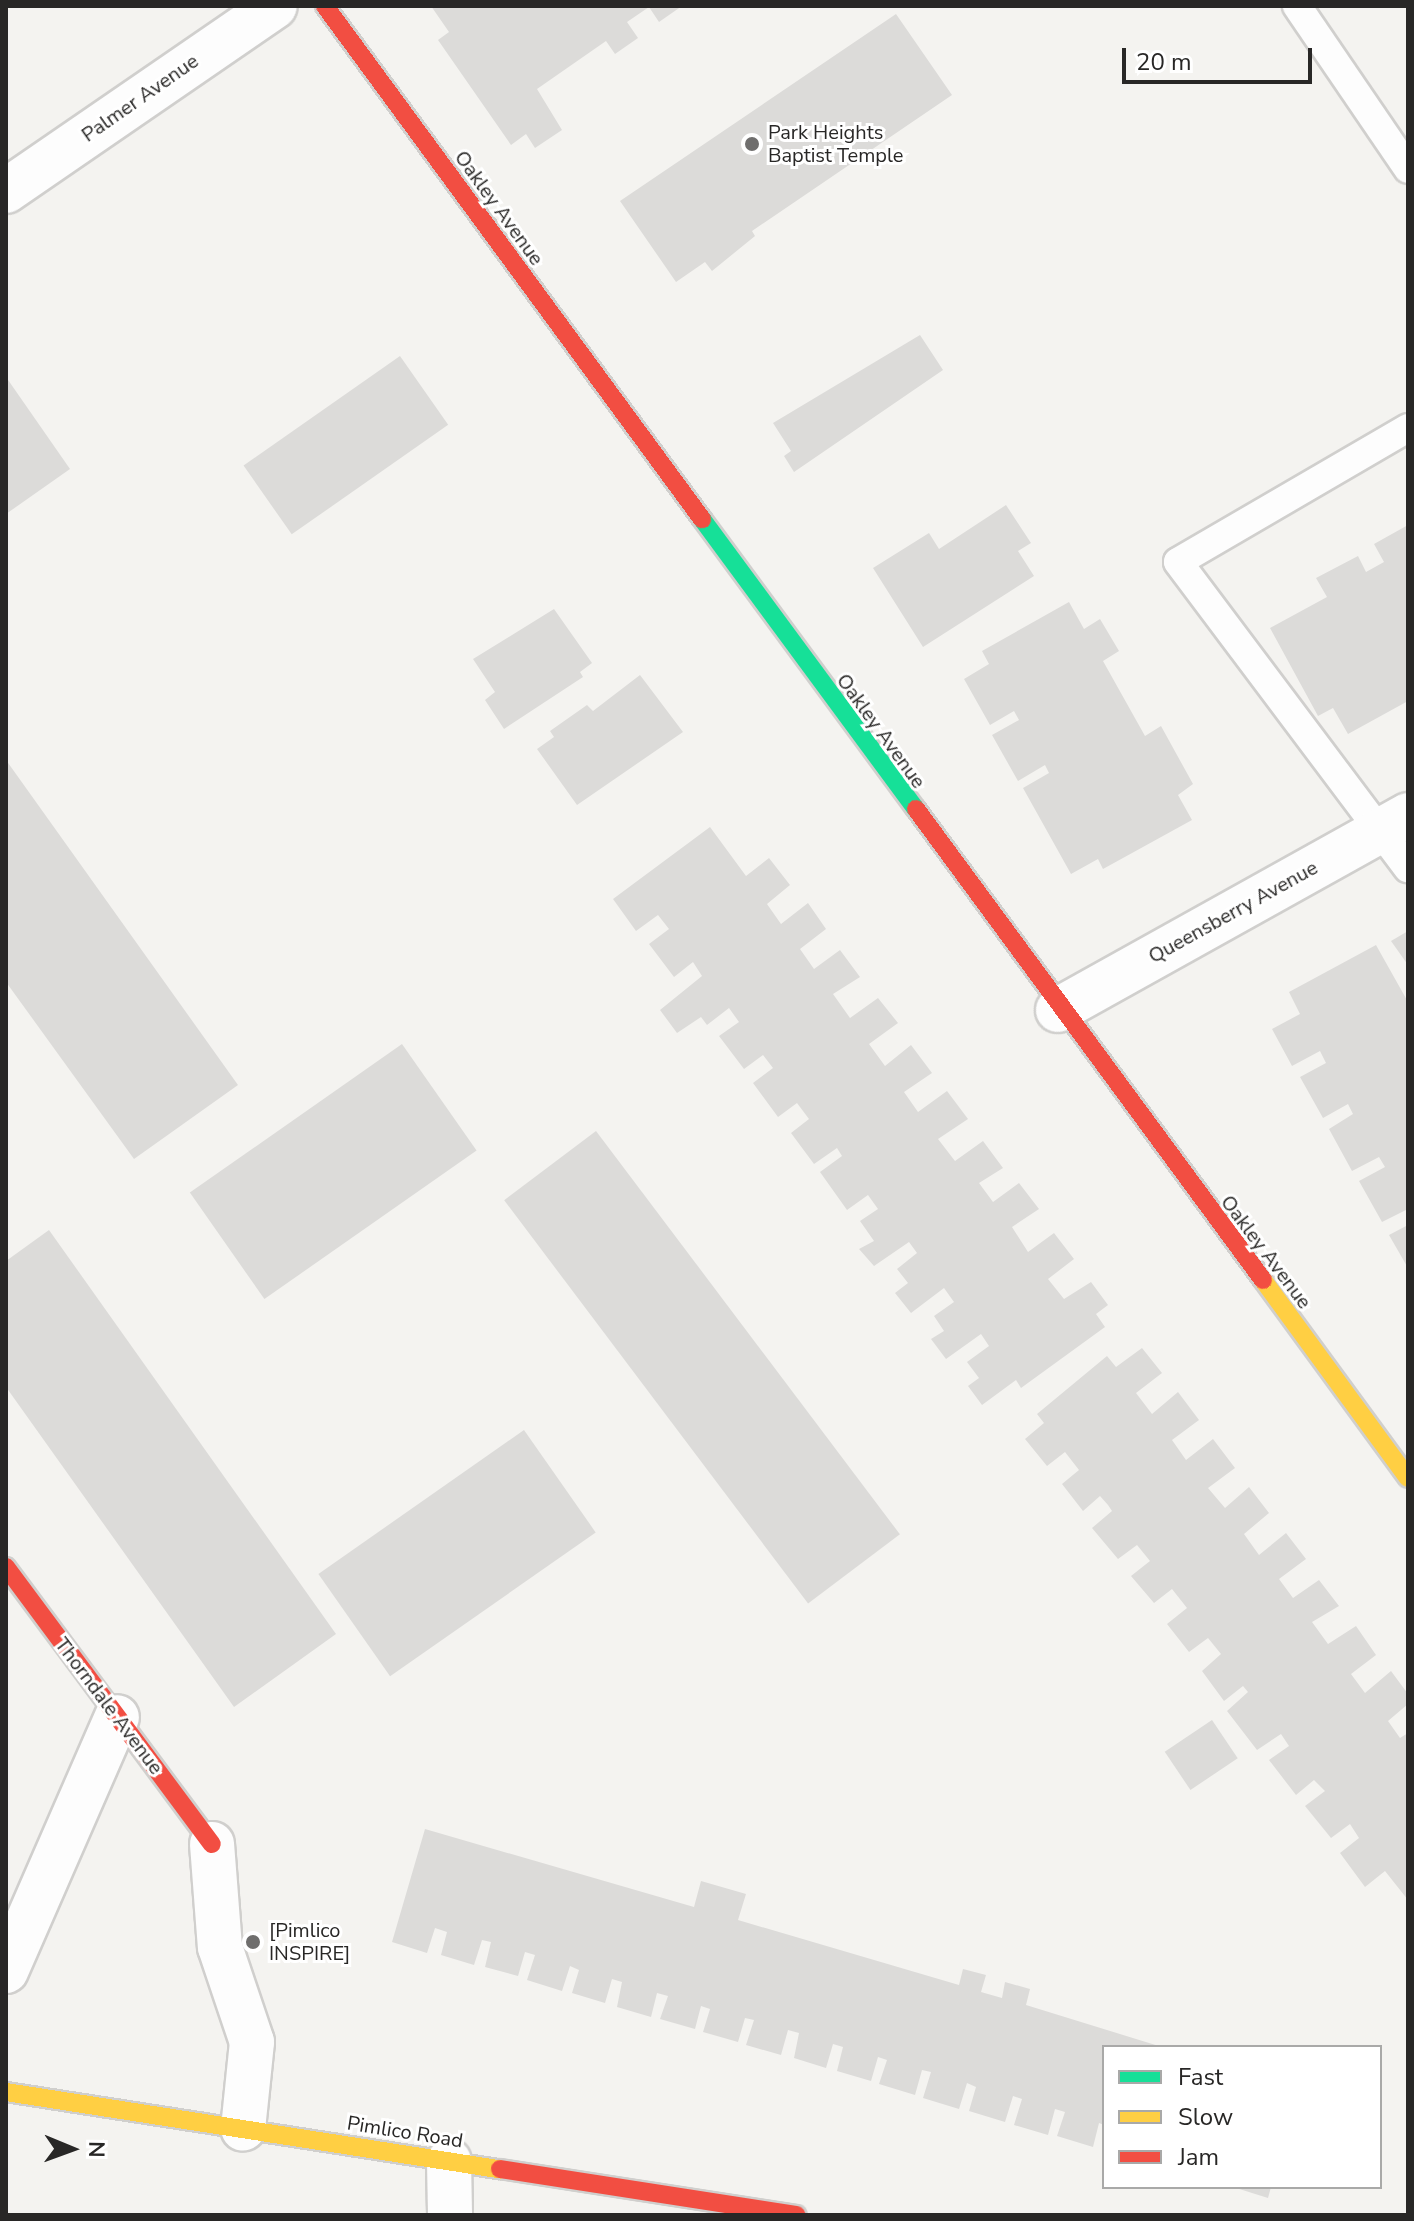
<!DOCTYPE html>
<html>
<head>
<meta charset="utf-8">
<style>
	body { margin:0 }
	#map { position:relative; width:1414px; height:2221px; overflow:hidden; background:#f4f3f0; font-family:"Nunito Sans",sans-serif }
	div>[style] { position:absolute }
	[style*='--x'] { left:calc(var(--x)*1px); top:calc(var(--y)*1px); width:calc(var(--w)*1px); rotate:calc(var(--a)*1deg) }
	.building>* { inset:0; background:#dcdbd9; transform-origin:0 0 }
	.roads { filter:drop-shadow(2px 0 #d0cfcd) drop-shadow(-2px 0 #d0cfcd) drop-shadow(0 2px #d0cfcd) drop-shadow(0 -2px #d0cfcd) }
	.lane>* { height:28px; margin:-14px; padding:0 14px; transform-origin:14px; border-radius:14px; background:#fdfdfd }
	.street>* { height:44px; margin:-22px; padding:0 22px; transform-origin:22px; border-radius:22px; background:#fdfdfd }
	.fast>* { height:18px; margin:-9px; padding:0 9px; transform-origin:9px; border-radius:9px; background:#16e098 }
	.slow>* { height:18px; margin:-9px; padding:0 9px; transform-origin:9px; border-radius:9px; background:#ffcf43 }
	.jam>* { height:18px; margin:-9px; padding:0 9px; transform-origin:9px; border-radius:9px; background:#f24e42 }
	.dots>* { width:22px; height:22px; translate:-50% -50%; box-sizing:border-box; border:4px solid #fff; border-radius:50% }
	span { translate:-50% -50%; white-space:nowrap; text-align:center; line-height:1.15; -webkit-text-stroke:6px #fff; paint-order:stroke }
	.street-label { font-size:20px; color:#282726 }
	.poi-label { font-size:20px; color:#282726 }
	.left { translate:0 -50%; text-align:left }
	.frame { position:absolute; inset:0; border:8px solid #282726; pointer-events:none }
	.legend { position:absolute; left:1102px; top:2045px; width:280px; height:144px; box-sizing:border-box; background:#fff; border:2px solid #a9a9a8; margin:0; padding:10px 14px; list-style:none; font-size:24px; color:#282726 }
	.legend li { display:flex; align-items:center; gap:16px; height:40px }
	.legend b { width:40px; border:2px solid #a9a9a8 }
	.north { position:absolute; left:32px; top:2109px; width:80px; height:80px; -webkit-text-stroke:6px #fff; paint-order:stroke; rotate:91deg; font-size:22px; font-weight:700; line-height:32px; text-align:center; color:#282726 }
	.north::after { content:''; display:block; margin:auto; width:28px; height:36px; background:#282726; clip-path:polygon(50% 0,100% 100%,50% 72%,0 100%) }
	.scale { position:absolute; left:1122px; top:48px; width:190px; height:36px; box-sizing:border-box; border:4px solid #282726; border-top:0; padding-left:10px; font-size:24px; line-height:28px; white-space:nowrap; color:#282726; -webkit-text-stroke:6px #fff; paint-order:stroke }
</style>
</head>
<body>
<div id="map">
	<div class="building">
		<div style="clip-path:polygon(431px 6px,682px 6px,659px 22px,649px 7px,627px 22px,638px 38px,615px 54px,606px 41px,537px 89px,562px 130px,535px 148px,526px 134px,511px 145px,438px 40px,449px 32px)"></div>
		<div style="clip-path:polygon(896px 14px,952px 95px,752px 231px,755px 236px,712px 271px,705px 262px,676px 282px,620px 201px)"></div>
		<div style="clip-path:polygon(920px 335px,943px 370px,794px 472px,784px 456px,791px 451px,773px 423px)"></div>
		<div style="left:400px;top:356px;width:84px;height:191px;rotate:55deg"></div>
		<div style="clip-path:polygon(6px 377px,70px 469px,6px 514px)"></div>
		<div style="clip-path:polygon(1006px 505px,1031px 543px,1018px 551px,1034px 576px,923px 647px,873px 568px,929px 533px,939px 549px)"></div>
		<div style="clip-path:polygon(1408px 525px,1408px 701px,1348px 734px,1333px 708px,1318px 716px,1270px 628px,1327px 597px,1316px 578px,1358px 556px,1366px 572px,1384px 562px,1374px 544px)"></div>
		<div style="clip-path:polygon(1069px 602px,1084px 629px,1100px 619px,1119px 651px,1103px 661px,1145px 736px,1161px 726px,1193px 784px,1178px 795px,1192px 820px,1103px 869px,1098px 859px,1071px 874px,1023px 788px,1049px 773px,1045px 765px,1018px 781px,992px 735px,1019px 720px,1014px 711px,990px 725px,964px 679px,989px 664px,982px 651px)"></div>
		<div style="clip-path:polygon(554px 609px,592px 663px,580px 672px,583px 677px,504px 729px,485px 700px,495px 692px,473px 659px)"></div>
		<div style="clip-path:polygon(640px 675px,683px 732px,577px 805px,537px 749px,554px 737px,550px 731px,587px 705px,593px 711px)"></div>
		<div style="clip-path:polygon(6px 760px,238px 1085px,134px 1159px,6px 982px)"></div>
		<div style="clip-path:polygon(710px 827px,746px 876px,769px 858px,790px 885px,767px 904px,781px 924px,808px 903px,826px 929px,800px 949px,814px 969px,840px 950px,860px 977px,833px 994px,850px 1018px,878px 998px,898px 1023px,869px 1044px,885px 1066px,911px 1045px,932px 1073px,904px 1092px,918px 1112px,947px 1091px,968px 1119px,938px 1139px,955px 1161px,983px 1141px,1003px 1168px,979px 1183px,993px 1202px,1019px 1183px,1039px 1209px,1012px 1227px,1028px 1252px,1054px 1233px,1074px 1259px,1048px 1279px,1064px 1299px,1091px 1282px,1108px 1305px,1096px 1314px,1105px 1327px,1021px 1388px,1016px 1380px,982px 1405px,968px 1386px,979px 1378px,967px 1362px,989px 1346px,981px 1334px,946px 1359px,931px 1339px,944px 1331px,934px 1316px,954px 1302px,944px 1288px,911px 1313px,895px 1293px,908px 1283px,897px 1269px,917px 1253px,909px 1242px,874px 1266px,859px 1249px,874px 1241px,860px 1221px,878px 1209px,868px 1195px,847px 1210px,820px 1172px,842px 1156px,837px 1148px,814px 1164px,791px 1133px,809px 1119px,797px 1103px,778px 1117px,753px 1083px,773px 1068px,763px 1055px,744px 1069px,719px 1036px,739px 1022px,729px 1008px,707px 1025px,701px 1017px,677px 1033px,660px 1010px,702px 976px,693px 962px,674px 977px,649px 944px,669px 929px,658px 915px,636px 931px,613px 899px)"></div>
		<div style="clip-path:polygon(1408px 931px,1408px 965px,1391px 941px)"></div>
		<div style="clip-path:polygon(1376px 945px,1408px 1002px,1408px 1209px,1382px 1222px,1359px 1181px,1385px 1167px,1379px 1157px,1352px 1171px,1329px 1129px,1353px 1114px,1348px 1104px,1323px 1118px,1300px 1077px,1326px 1063px,1320px 1051px,1292px 1066px,1272px 1029px,1300px 1014px,1289px 992px)"></div>
		<div style="left:402px;top:1044px;width:130px;height:259px;rotate:55deg"></div>
		<div style="left:596px;top:1131px;width:505px;height:115px;rotate:53deg"></div>
		<div style="clip-path:polygon(1408px 1225px,1408px 1268px,1389px 1235px)"></div>
		<div style="clip-path:polygon(49px 1230px,336px 1634px,234px 1707px,6px 1387px,6px 1261px)"></div>
		<div style="clip-path:polygon(1142px 1348px,1162px 1373px,1136px 1393px,1152px 1414px,1178px 1392px,1199px 1420px,1172px 1440px,1186px 1460px,1213px 1439px,1235px 1468px,1208px 1488px,1225px 1508px,1249px 1487px,1269px 1513px,1244px 1534px,1259px 1555px,1286px 1533px,1306px 1559px,1279px 1579px,1293px 1598px,1319px 1580px,1339px 1606px,1312px 1622px,1328px 1644px,1356px 1626px,1376px 1655px,1351px 1674px,1365px 1693px,1391px 1671px,1408px 1694px,1408px 1704px,1388px 1721px,1400px 1738px,1408px 1733px,1408px 1900px,1385px 1871px,1365px 1887px,1340px 1853px,1359px 1838px,1350px 1824px,1331px 1838px,1305px 1806px,1325px 1791px,1314px 1780px,1296px 1795px,1269px 1760px,1289px 1746px,1281px 1734px,1257px 1750px,1227px 1711px,1248px 1692px,1243px 1686px,1224px 1701px,1202px 1671px,1221px 1654px,1208px 1638px,1189px 1652px,1167px 1624px,1187px 1608px,1172px 1589px,1154px 1603px,1131px 1576px,1150px 1561px,1137px 1545px,1118px 1559px,1092px 1528px,1112px 1511px,1108px 1505px,1100px 1496px,1083px 1511px,1062px 1484px,1079px 1470px,1065px 1452px,1047px 1466px,1025px 1439px,1044px 1423px,1037px 1414px,1107px 1356px,1116px 1367px)"></div>
		<div style="left:524px;top:1430px;width:125px;height:251px;rotate:55deg"></div>
		<div style="left:1212px;top:1720px;width:46px;height:57px;rotate:56deg"></div>
		<div style="clip-path:polygon(425px 1829px,694px 1907px,701px 1881px,746px 1894px,738px 1920px,959px 1985px,963px 1969px,986px 1975px,981px 1992px,1002px 1998px,1005px 1982px,1030px 1989px,1026px 2005px,1162px 2047px,1104px 2047px,1104px 2125px,1099px 2123px,1093px 2147px,1057px 2136px,1065px 2112px,1055px 2109px,1048px 2135px,1014px 2125px,1022px 2099px,1013px 2096px,1005px 2122px,969px 2111px,976px 2087px,967px 2083px,959px 2109px,923px 2098px,931px 2072px,922px 2070px,915px 2095px,879px 2084px,887px 2060px,878px 2057px,871px 2081px,837px 2071px,843px 2047px,833px 2044px,826px 2068px,794px 2058px,799px 2033px,788px 2030px,781px 2055px,746px 2045px,754px 2020px,745px 2018px,738px 2042px,703px 2032px,710px 2009px,701px 2006px,695px 2029px,660px 2019px,668px 1996px,657px 1993px,651px 2017px,617px 2007px,622px 1982px,612px 1979px,605px 2003px,572px 1993px,579px 1970px,570px 1966px,562px 1991px,527px 1980px,535px 1955px,525px 1952px,518px 1976px,485px 1967px,491px 1942px,482px 1940px,474px 1965px,441px 1955px,447px 1932px,435px 1928px,427px 1953px,392px 1942px)"></div>
		<div style="clip-path:polygon(1233px 2187px,1271px 2187px,1268px 2198px)"></div>
	</div>
	<div class="roads">
		<div class="lane">
			<div style="--x:1297;--y:6;--w:197;--a:55.7"></div>
			<div style="--x:1408;--y:428;--w:266;--a:149.8"></div>
			<div style="--x:1178;--y:562;--w:383;--a:53.1"></div>
		</div>
		<div class="street">
			<div style="--x:6;--y:191;--w:326;--a:-34.5"></div>
			<div style="--x:1058;--y:1010;--w:401;--a:-29.1"></div>
			<div style="--x:212;--y:1844;--w:103;--a:85.6"></div>
			<div style="--x:220;--y:1947;--w:100;--a:71.4"></div>
			<div style="--x:252;--y:2042;--w:87;--a:95.9"></div>
			<div style="--x:6;--y:1971;--w:277;--a:-66.4"></div>
			<div style="--x:449;--y:2161;--w:54;--a:88.9"></div>
		</div>
		<div class="fast">
			<div style="--x:702;--y:519;--w:360;--a:53.6"></div>
		</div>
		<div class="slow">
			<div style="--x:1263;--y:1280;--w:245;--a:53.8"></div>
			<div style="--x:6;--y:2092;--w:500;--a:8.9"></div>
		</div>
		<div class="jam">
			<div style="--x:325;--y:6;--w:637;--a:53.69"></div>
			<div style="--x:916;--y:809;--w:585;--a:53.62"></div>
			<div style="--x:6;--y:1567;--w:345;--a:53.4"></div>
			<div style="--x:500;--y:2169;--w:300;--a:8.8"></div>
		</div>
	</div>
	<div class="dots">
		<div style="left:752px;top:144px;background:#6f6e6d"></div>
		<div style="left:253px;top:1942px;background:#6f6e6d"></div>
	</div>
	<div class="street-label">
		<span style="left:140px;top:98px;rotate:-35deg">Palmer Avenue</span>
		<span style="left:499px;top:208px;rotate:54deg">Oakley Avenue</span>
		<span style="left:881px;top:731px;rotate:54deg">Oakley Avenue</span>
		<span style="left:1233px;top:912px;rotate:-29deg">Queensberry Avenue</span>
		<span style="left:1266px;top:1252px;rotate:53deg">Oakley Avenue</span>
		<span style="left:109px;top:1706px;rotate:53deg">Thorndale Avenue</span>
		<span style="left:405px;top:2132px;rotate:9deg">Pimlico Road</span>
	</div>
	<div class="poi-label">
		<span class="left" style="left:768px;top:144px">Park Heights<br>Baptist Temple</span>
		<span class="left" style="left:269px;top:1942px">[Pimlico<br>INSPIRE]</span>
	</div>
	<div class="frame"></div>
	<ul class="legend">
	<li><b style="height:10px;background:#16e098"></b>Fast</li>
	<li><b style="height:10px;background:#ffcf43"></b>Slow</li>
	<li><b style="height:10px;background:#f24e42"></b>Jam</li>
	</ul>
	<div class="north">N</div>
	<div class="scale">20 m</div>
</div>
</body>
</html>
